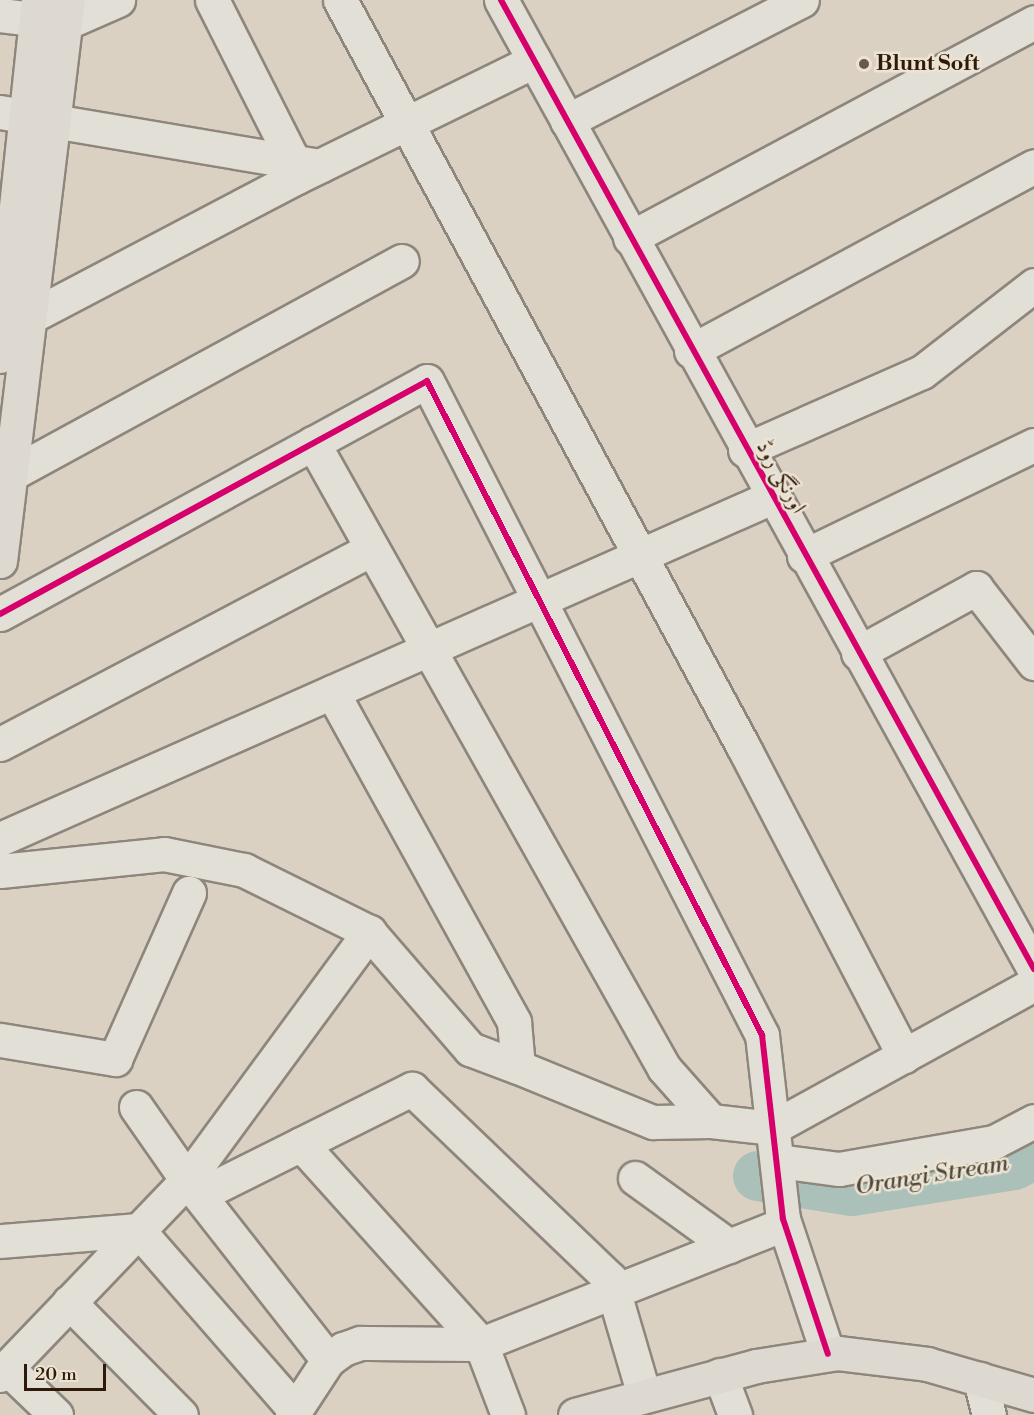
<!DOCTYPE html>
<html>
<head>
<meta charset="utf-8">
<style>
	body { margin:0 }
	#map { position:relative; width:1034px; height:1415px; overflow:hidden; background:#dad1c3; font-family:"Libre Bodoni",Amiri,serif }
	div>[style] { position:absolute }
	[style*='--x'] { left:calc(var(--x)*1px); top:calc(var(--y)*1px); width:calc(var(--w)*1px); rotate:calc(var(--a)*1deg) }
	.river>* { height:50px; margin:-25px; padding:0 25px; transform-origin:25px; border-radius:25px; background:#aac0b8 }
	.roads { filter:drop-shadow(2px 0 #8e867c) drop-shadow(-2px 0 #8e867c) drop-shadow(0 2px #8e867c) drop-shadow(0 -2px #8e867c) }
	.minor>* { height:33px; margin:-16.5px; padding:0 16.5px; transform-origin:16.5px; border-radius:16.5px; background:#e2dfd7 }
	.major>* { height:33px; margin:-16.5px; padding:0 16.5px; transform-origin:16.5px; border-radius:16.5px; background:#ddd9d1 }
	.cycleway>* { height:6px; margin:-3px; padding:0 3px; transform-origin:3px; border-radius:3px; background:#d6006c }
	.dots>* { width:16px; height:16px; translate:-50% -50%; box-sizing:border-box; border:3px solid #ede3d2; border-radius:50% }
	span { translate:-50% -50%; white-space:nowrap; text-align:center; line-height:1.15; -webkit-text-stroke:5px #ede3d2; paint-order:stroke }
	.poi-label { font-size:22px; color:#2f1a0a; font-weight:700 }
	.left { translate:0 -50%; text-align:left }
	.street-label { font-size:22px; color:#2f1a0a }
	.water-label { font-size:24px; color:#4e493d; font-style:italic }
	.scale { position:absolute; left:24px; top:1364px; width:82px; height:27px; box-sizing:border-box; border:3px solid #2f1a0a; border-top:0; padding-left:8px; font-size:18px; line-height:21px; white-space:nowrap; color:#2f1a0a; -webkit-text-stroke:4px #ede3d2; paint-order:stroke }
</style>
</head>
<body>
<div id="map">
	<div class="river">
		<div style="--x:758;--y:1176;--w:95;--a:9.1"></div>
		<div style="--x:852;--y:1191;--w:164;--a:-9.1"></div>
		<div style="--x:1014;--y:1165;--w:22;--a:-27"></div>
	</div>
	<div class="roads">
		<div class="minor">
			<div style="--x:212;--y:0;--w:182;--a:63.2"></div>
			<div style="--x:340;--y:0;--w:852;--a:61.63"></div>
			<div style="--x:745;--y:750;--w:345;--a:62.5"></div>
			<div style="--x:501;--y:0;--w:1106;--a:61.19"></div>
			<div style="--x:0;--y:15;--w:65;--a:7"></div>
			<div style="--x:65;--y:23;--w:58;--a:-23.5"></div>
			<div style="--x:0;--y:112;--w:324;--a:9.6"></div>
			<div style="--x:567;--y:121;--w:264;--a:-27.2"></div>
			<div style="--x:630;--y:238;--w:458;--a:-28.1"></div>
			<div style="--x:30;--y:317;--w:301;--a:-27.7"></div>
			<div style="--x:297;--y:177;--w:264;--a:-26.1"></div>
			<div style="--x:691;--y:351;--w:390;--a:-28.3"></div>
			<div style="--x:313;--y:443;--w:717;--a:60.68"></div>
			<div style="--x:664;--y:1068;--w:71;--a:48.4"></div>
			<div style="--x:711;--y:1121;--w:61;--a:6.5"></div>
			<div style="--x:772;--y:1128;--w:299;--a:-28.8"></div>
			<div style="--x:745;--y:450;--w:193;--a:-23.8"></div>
			<div style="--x:922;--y:372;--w:142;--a:-37.8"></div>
			<div style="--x:11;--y:474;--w:445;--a:-28.6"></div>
			<div style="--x:804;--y:556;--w:255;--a:-25.8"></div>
			<div style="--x:0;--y:614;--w:486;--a:-28.6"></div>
			<div style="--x:427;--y:381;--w:735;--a:62.88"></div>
			<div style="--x:762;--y:1035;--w:185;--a:83.5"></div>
			<div style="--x:783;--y:1219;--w:142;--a:71.6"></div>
			<div style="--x:858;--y:653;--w:135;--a:-28.8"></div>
			<div style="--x:976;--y:588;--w:95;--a:52.3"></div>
			<div style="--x:332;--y:692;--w:377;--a:61.1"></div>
			<div style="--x:514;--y:1022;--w:45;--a:84.9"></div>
			<div style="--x:518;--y:1067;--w:146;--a:22.2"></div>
			<div style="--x:653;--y:1122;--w:58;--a:-1"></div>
			<div style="--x:0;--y:744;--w:420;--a:-27.7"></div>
			<div style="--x:0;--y:839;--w:844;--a:-23.89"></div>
			<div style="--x:0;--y:871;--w:165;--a:-5.9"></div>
			<div style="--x:164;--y:854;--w:82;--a:11.3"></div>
			<div style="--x:244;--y:870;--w:140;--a:26.4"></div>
			<div style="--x:369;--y:932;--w:155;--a:49.2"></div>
			<div style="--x:470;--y:1049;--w:51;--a:20.6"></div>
			<div style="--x:0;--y:1040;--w:117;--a:9.4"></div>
			<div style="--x:115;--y:1059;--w:182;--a:-66"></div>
			<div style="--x:136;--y:1107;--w:89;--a:55.1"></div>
			<div style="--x:187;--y:1180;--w:229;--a:51.9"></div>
			<div style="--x:301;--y:1144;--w:269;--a:48"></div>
			<div style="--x:481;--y:1344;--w:76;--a:69.2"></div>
			<div style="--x:778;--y:1161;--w:62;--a:7.5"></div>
			<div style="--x:839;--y:1169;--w:157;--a:-9.9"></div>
			<div style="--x:994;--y:1142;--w:45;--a:-27.7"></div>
			<div style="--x:635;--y:1178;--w:116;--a:35.9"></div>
			<div style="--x:199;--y:1195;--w:238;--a:-26.5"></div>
			<div style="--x:412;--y:1089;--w:274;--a:43.8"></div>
			<div style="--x:610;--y:1279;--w:121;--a:73.7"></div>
			<div style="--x:0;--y:1241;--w:138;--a:-4.6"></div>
			<div style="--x:138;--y:1230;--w:239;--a:48.9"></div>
			<div style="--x:69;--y:1302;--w:159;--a:45.3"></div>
			<div style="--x:7;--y:1368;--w:68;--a:43.8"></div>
			<div style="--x:0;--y:1375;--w:270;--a:-46.2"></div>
			<div style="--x:187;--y:1180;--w:308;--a:-53.7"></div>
			<div style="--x:720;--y:1375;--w:43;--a:69.4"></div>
			<div style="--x:980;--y:1379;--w:37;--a:76"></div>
			<div style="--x:292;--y:1415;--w:66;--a:-56.8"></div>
			<div style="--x:328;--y:1360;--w:19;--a:-36"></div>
			<div style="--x:343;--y:1349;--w:18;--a:-19"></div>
			<div style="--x:360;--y:1343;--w:121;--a:0.5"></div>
			<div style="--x:481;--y:1344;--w:326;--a:-21.6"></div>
		</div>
		<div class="major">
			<div style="--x:0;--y:356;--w:358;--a:-83.9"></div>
			<div style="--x:0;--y:561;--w:565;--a:-83.09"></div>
			<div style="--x:575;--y:1415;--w:188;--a:-15.1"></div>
			<div style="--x:756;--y:1366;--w:83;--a:-9"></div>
			<div style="--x:838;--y:1353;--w:90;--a:7"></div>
			<div style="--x:927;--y:1364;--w:111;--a:16.2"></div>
		</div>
	</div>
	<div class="cycleway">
		<div style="--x:501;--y:0;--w:1106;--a:61.19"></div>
		<div style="--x:0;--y:614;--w:486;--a:-28.6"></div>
		<div style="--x:427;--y:381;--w:735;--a:62.88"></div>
		<div style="--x:762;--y:1035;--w:185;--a:83.5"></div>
		<div style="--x:783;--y:1219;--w:142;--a:71.6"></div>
	</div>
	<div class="dots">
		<div style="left:864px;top:64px;background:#6b5a4b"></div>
	</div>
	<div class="poi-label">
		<span class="left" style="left:876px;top:64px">Blunt Soft</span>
	</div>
	<div class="street-label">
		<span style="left:781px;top:477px;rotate:61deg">اورنگی روڈ</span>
	</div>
	<div class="water-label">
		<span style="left:932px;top:1176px;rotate:-9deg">Orangi Stream</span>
	</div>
	<div class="scale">20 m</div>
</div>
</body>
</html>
